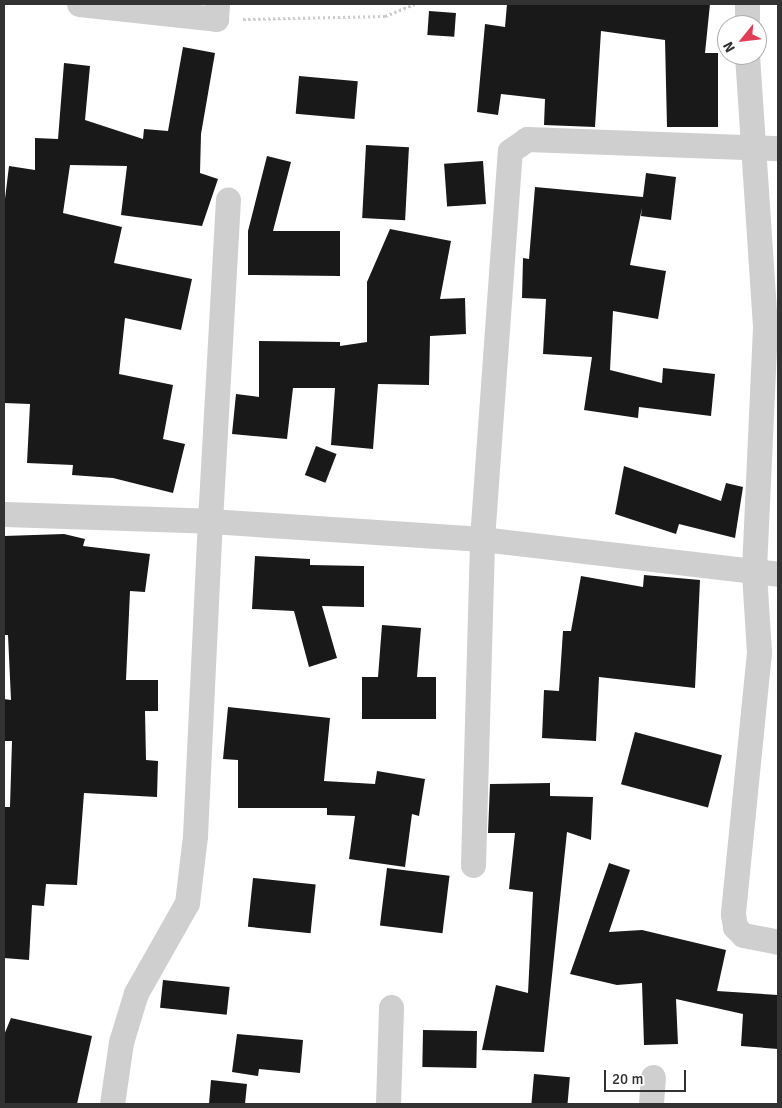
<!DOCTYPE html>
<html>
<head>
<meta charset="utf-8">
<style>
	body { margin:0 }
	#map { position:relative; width:782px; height:1108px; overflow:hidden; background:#fff; font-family:Signika,sans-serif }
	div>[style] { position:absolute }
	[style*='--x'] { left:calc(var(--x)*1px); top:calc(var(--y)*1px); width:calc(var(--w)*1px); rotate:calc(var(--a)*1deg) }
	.building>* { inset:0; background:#191919; transform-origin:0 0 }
	.path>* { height:3px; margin-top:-1.5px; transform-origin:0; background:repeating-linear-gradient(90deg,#ccc 0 2.5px,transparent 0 5px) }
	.street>* { height:25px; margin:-12.5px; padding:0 12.5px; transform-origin:12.5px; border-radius:12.5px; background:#cfcfcf }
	span { translate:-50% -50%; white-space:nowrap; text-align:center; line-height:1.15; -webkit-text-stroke:5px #fff; paint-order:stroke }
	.frame { position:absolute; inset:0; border:5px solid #323232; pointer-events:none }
	.north { position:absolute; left:717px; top:15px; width:50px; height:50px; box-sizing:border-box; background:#fff; border:1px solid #adadad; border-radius:50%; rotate:241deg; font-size:14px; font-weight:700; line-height:20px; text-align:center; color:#323232 }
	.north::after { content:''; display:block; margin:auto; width:18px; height:22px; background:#de3f57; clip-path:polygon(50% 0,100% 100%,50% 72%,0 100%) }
	.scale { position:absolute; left:604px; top:1070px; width:82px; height:22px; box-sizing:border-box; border:2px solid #323232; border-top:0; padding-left:6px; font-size:15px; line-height:18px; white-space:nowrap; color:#323232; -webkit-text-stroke:4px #fff; paint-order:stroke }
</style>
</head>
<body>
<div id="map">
	<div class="building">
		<div style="clip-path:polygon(507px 4px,710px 4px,705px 53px,718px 53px,718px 127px,667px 127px,665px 40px,601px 31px,595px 127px,544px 125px,545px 99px,501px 94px,498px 115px,477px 112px,485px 24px,505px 27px)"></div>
		<div style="left:429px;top:11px;width:27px;height:24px;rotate:4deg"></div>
		<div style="clip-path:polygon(183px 47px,215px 53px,201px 134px,200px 173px,218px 179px,202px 226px,121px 215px,127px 166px,70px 165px,63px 213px,122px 227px,114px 263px,192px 279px,181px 330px,125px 318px,119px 374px,173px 385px,163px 439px,185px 444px,173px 493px,113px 478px,72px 475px,73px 465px,27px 463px,30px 404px,4px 403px,4px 207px,9px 166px,35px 170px,35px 138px,58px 139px,64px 63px,90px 66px,85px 120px,143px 139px,144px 129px,168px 131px)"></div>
		<div style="left:299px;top:76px;width:59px;height:38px;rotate:5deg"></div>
		<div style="left:366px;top:145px;width:43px;height:73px;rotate:3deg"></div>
		<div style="clip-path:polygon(267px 156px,291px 162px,273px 231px,340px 231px,340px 276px,248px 275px,248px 231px)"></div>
		<div style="left:483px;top:161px;width:43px;height:39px;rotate:86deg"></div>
		<div style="clip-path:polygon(646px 173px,676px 177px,671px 220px,641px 216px,642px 208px,630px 265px,666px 271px,658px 319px,613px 311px,610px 370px,662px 383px,663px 368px,715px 374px,711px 416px,639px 407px,638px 418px,584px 410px,592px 357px,543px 354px,546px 299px,522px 298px,523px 258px,529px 259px,535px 187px,643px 197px)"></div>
		<div style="clip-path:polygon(390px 229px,451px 241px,440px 299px,465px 298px,466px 334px,430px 336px,429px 385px,378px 384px,373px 449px,331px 445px,335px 388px,293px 388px,287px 439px,232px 434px,236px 394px,259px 397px,259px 341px,340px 342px,340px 346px,367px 342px,367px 282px)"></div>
		<div style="left:316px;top:446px;width:22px;height:31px;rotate:21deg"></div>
		<div style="clip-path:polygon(624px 466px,721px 501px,726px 483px,743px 487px,735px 538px,679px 524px,676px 534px,615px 514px)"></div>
		<div style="clip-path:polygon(64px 534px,85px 539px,83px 546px,150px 554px,145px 592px,130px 591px,126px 680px,158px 680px,158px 711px,145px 711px,146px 760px,158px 761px,157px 797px,84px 793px,77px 885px,46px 884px,44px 906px,32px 905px,29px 960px,4px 958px,4px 807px,10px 807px,12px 741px,4px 741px,4px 699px,11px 700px,8px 635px,4px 635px,4px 536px)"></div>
		<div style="clip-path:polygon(255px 556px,310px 559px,310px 565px,364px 566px,364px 607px,322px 606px,337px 658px,309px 667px,294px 611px,252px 609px)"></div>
		<div style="clip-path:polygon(644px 575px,700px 580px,695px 688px,599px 677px,596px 741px,542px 738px,544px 690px,559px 691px,563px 631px,571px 631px,581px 576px,643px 587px)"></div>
		<div style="clip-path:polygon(382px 625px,421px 628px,417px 677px,436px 677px,436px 719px,362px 719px,362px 677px,378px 677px)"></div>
		<div style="clip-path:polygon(228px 707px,330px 718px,324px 781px,375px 784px,377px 771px,425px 779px,419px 816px,412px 814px,405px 867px,349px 859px,355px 816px,327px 815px,327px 808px,238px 808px,238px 760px,223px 759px)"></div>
		<div style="left:635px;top:732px;width:90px;height:54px;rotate:15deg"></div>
		<div style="clip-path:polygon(550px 783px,550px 796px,593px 797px,591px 840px,567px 832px,544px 1052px,482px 1050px,496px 985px,528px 993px,533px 892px,509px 889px,515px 833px,488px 833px,490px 784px)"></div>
		<div style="clip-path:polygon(609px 863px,630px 870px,609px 932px,642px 930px,726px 950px,717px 991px,778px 995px,778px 1049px,741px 1046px,743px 1014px,676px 999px,678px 1044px,644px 1045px,642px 983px,617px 985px,570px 974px)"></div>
		<div style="left:387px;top:868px;width:63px;height:58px;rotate:7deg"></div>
		<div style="left:253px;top:878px;width:63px;height:49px;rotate:6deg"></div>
		<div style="left:163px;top:980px;width:67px;height:28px;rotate:6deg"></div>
		<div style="clip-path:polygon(11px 1018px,92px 1036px,77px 1104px,4px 1104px,4px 1035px)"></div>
		<div style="left:423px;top:1030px;width:54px;height:37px;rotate:1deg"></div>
		<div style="clip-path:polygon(237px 1034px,303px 1040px,300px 1073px,259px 1069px,258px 1076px,232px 1072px)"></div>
		<div style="left:534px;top:1074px;width:36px;height:30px;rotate:5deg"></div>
		<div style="clip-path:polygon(211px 1080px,247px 1084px,245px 1104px,209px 1104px)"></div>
	</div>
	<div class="path">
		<div style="--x:243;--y:19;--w:142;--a:-1.2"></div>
		<div style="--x:385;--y:16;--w:32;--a:-22"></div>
	</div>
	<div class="street">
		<div style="--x:79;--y:4;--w:138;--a:6.2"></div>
		<div style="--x:216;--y:19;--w:15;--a:-86"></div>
		<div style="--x:747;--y:25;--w:21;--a:-90"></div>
		<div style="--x:747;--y:55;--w:273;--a:86.2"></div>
		<div style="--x:765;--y:327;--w:246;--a:92.6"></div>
		<div style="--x:754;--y:573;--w:79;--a:86.4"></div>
		<div style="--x:759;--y:652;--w:263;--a:95.7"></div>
		<div style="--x:733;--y:914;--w:13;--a:81"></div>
		<div style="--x:735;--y:927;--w:11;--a:45"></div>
		<div style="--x:743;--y:935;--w:36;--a:11"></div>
		<div style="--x:4;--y:514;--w:206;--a:1.9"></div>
		<div style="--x:210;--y:521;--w:322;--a:-86.8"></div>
		<div style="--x:473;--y:865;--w:326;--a:-88.4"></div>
		<div style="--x:482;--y:539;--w:389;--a:-85.9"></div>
		<div style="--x:510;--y:151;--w:21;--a:-35"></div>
		<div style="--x:527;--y:139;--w:251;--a:2.1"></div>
		<div style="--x:112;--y:1104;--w:63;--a:-81.7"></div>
		<div style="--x:121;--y:1042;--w:51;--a:-73"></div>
		<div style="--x:136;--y:993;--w:103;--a:-60.5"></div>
		<div style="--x:187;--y:903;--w:67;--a:-83.2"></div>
		<div style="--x:195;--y:836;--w:315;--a:-87.3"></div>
		<div style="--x:210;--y:521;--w:273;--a:3.8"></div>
		<div style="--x:482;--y:539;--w:298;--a:6.7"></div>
		<div style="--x:388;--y:1104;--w:97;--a:-88.2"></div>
		<div style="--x:651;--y:1104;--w:27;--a:-86"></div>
	</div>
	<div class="frame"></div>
	<div class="north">N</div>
	<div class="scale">20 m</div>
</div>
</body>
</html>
